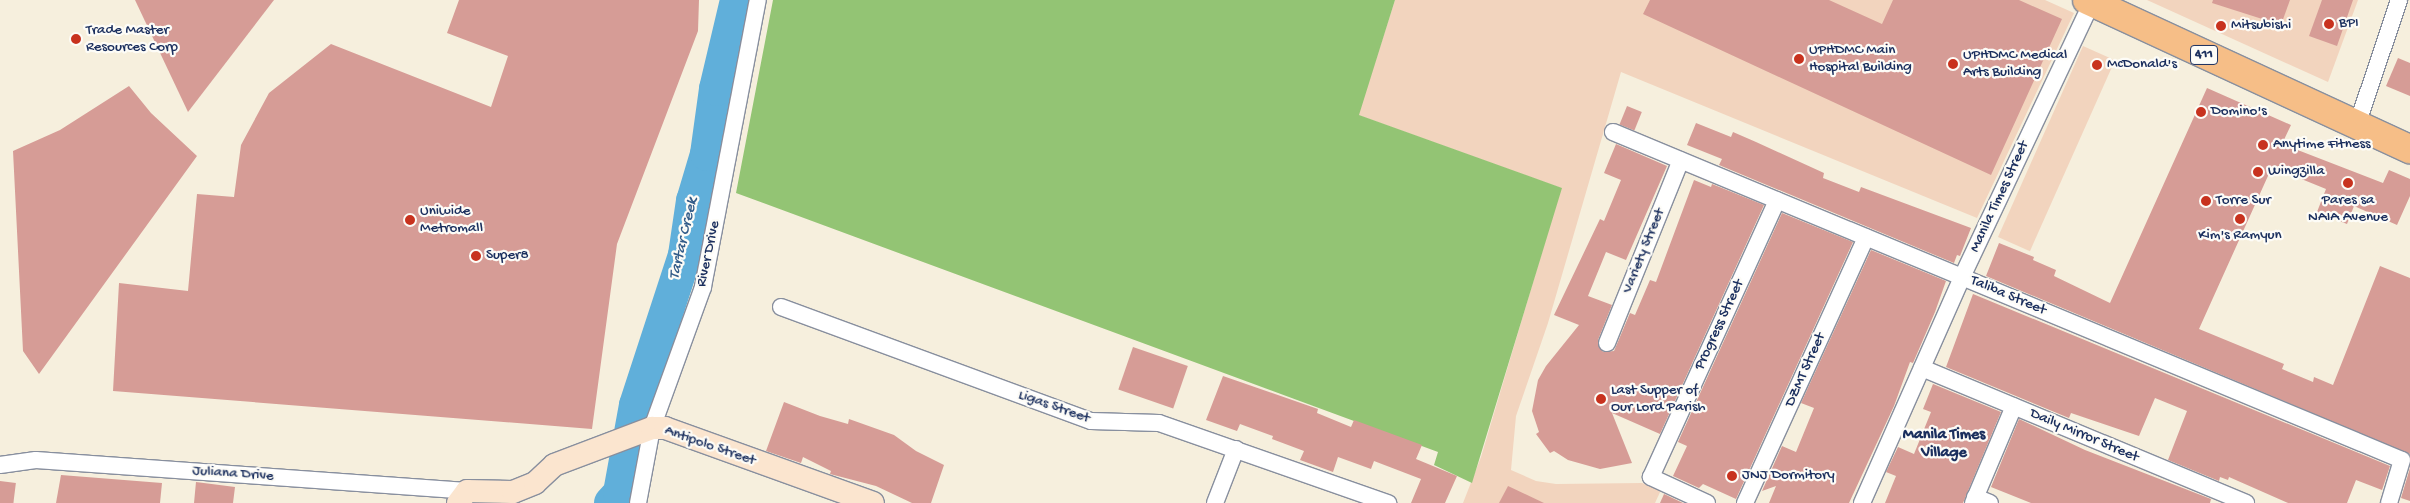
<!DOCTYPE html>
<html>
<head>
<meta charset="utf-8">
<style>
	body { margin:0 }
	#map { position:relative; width:2410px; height:503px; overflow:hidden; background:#f6efdd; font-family:"Gochi Hand",sans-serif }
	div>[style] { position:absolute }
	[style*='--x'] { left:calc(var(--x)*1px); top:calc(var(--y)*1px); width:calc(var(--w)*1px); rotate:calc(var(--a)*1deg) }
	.built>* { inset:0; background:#f2d4be; transform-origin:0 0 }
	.green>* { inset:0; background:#93c474 }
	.river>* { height:34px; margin:-17px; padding:0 17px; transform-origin:17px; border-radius:17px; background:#60afda }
	.building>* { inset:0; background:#d69c96; transform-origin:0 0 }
	.roads { filter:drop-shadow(1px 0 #888f9e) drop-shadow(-1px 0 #888f9e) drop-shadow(0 1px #888f9e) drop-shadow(0 -1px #888f9e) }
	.street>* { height:16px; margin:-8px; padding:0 8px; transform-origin:8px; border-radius:8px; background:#fff }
	.secondary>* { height:22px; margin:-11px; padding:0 11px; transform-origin:11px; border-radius:11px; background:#fbe5cf }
	.highway>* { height:28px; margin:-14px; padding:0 14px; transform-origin:14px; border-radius:14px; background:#f6be87 }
	.dots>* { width:14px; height:14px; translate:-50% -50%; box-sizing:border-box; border:2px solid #fdfcf7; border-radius:50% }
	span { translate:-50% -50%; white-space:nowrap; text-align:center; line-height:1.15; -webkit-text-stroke:4.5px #fdfcf7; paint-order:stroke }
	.shield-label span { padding:1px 4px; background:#fdfcf7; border:1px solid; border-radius:4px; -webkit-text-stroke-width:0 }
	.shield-label { font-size:14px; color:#1b2f5e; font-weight:700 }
	.poi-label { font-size:15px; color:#1b2f5e }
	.left { translate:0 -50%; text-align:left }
	.street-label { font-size:15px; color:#1b2f5e }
	.water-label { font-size:16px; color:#335c89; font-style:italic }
	.neighbourhood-label { font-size:16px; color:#1b2f5e; font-weight:700 }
</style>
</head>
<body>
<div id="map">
	<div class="built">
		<div style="clip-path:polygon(1395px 0,2045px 0,2074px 13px,1977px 218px,1621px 72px,1548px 323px,1516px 416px,1511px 470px,1536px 481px,1556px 484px,1642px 483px,1661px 490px,1655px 503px,1463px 503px,1481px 457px,1561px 188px,1358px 115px)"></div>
		<div style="clip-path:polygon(2147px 0,2358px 0,2328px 82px)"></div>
		<div style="left:2083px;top:46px;width:35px;height:209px;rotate:24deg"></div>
	</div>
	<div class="green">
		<div style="clip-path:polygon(773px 0,1395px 0,1359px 115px,1562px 188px,1472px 483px,1434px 465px,1438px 452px,736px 193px)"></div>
	</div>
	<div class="river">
		<div style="--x:611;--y:503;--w:13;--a:-48"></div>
		<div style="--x:620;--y:493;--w:89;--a:-79.7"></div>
		<div style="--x:636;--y:405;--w:158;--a:-71.9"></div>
		<div style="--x:685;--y:255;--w:55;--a:-81.6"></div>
		<div style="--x:693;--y:201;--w:49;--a:-73.4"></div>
		<div style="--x:707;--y:154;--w:66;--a:-82.1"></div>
		<div style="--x:716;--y:89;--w:91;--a:-76.7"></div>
	</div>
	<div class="building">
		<div style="clip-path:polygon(135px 0,274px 0,188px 112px)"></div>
		<div style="clip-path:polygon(459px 0,699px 0,698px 31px,617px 244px,592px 429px,113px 391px,119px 283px,188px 291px,197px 194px,234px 197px,241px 145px,269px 93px,331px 44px,491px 107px,508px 56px,447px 33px)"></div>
		<div style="clip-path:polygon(1650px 0,1829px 0,1882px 24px,1893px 0,2019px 0,2062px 19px,1991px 175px,1643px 14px)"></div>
		<div style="clip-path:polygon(2213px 0,2290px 0,2281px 25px,2212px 3px)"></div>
		<div style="clip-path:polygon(2322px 0,2353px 0,2337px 46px,2309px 36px)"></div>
		<div style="clip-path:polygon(2398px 58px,2410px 63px,2410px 96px,2386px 86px)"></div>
		<div style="clip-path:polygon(129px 86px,151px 113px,197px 156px,39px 374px,23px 351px,13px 151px,60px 130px)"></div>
		<div style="clip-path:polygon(2207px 88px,2291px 125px,2282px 144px,2383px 183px,2389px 170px,2410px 179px,2410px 196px,2397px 225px,2354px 206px,2347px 224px,2317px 212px,2326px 189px,2272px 167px,2199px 329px,2284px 364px,2282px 369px,2313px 382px,2314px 377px,2333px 385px,2380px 266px,2410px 278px,2410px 454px,1986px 276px,1999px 243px,2034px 257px,2033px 260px,2056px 270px,2054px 276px,2110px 303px)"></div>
		<div style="left:1627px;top:106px;width:16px;height:20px;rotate:22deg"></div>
		<div style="clip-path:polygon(1696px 123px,1731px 137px,1733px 132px,1756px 142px,1824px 173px,1823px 178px,1859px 192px,1861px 187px,1971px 228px,1960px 256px,1957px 255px,1954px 263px,1719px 165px,1722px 159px,1687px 145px)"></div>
		<div style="clip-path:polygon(1616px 144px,1667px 166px,1626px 260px,1606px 252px,1588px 296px,1612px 305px,1598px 340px,1603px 352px,1614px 351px,1630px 313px,1635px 315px,1650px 280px,1656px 282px,1694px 180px,1711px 187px,1712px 184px,1764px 205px,1660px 434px,1612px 413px,1632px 463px,1600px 469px,1568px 460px,1554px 451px,1550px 453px,1536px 434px,1539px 432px,1532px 411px,1538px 380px,1546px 366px,1579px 325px,1554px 315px,1600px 219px,1604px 221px,1621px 180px,1604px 173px)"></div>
		<div style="clip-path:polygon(1782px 213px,1853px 242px,1736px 499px,1703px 484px,1699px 488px,1673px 476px,1687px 446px,1678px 442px)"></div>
		<div style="clip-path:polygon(1871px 250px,1946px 281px,1935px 312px,1913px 363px,1910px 362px,1894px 406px,1849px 503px,1769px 503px,1776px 486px,1762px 491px,1782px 446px,1796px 452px,1814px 408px,1801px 403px)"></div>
		<div style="clip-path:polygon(1973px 294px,2390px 466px,2382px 490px,2356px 480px,2347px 503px,2288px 503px,2229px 477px,2228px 480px,2220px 477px,2219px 481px,2168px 460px,2187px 411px,2155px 398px,2139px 436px,2071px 413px,2069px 418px,1946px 367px)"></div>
		<div style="left:1133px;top:347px;width:58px;height:45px;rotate:19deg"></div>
		<div style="clip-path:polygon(1223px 376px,1318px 409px,1317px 413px,1351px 427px,1354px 420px,1422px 445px,1416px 459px,1457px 476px,1445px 503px,1411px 503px,1421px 479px,1374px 461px,1371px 469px,1338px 457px,1333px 472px,1300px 460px,1304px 451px,1272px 439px,1273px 436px,1240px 424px,1237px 431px,1206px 420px)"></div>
		<div style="clip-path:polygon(1933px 384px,2001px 412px,1963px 503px,1885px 503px,1896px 476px,1886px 472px,1898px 447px,1914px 454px,1931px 412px,1923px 409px)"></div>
		<div style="clip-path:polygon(784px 402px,820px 416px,848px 424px,849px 419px,894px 435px,916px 451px,944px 465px,931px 503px,912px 503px,876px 486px,830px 474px,831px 471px,803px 457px,801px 463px,766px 451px)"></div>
		<div style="clip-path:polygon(2019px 419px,2085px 450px,2211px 499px,2210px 503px,2031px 503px,1991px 487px)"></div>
		<div style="clip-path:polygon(2410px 468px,2410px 501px,2401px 498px)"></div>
		<div style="clip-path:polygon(61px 475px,162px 483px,160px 503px,56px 503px)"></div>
		<div style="left:0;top:481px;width:16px;height:22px;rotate:7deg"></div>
		<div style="clip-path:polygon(196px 482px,235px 487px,233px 503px,194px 503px)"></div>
		<div style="clip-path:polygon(1508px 486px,1544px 503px,1499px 503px)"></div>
		<div style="clip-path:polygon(1664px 494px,1683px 503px,1660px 503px)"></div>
	</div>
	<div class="roads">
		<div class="street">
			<div style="--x:2357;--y:125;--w:132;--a:-71.4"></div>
			<div style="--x:1613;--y:132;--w:854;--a:22.57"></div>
			<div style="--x:2402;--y:460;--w:45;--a:106.8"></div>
			<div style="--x:781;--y:307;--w:330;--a:20.2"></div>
			<div style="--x:1091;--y:421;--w:68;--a:1.7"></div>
			<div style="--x:1159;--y:423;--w:243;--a:19.3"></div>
			<div style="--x:1607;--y:343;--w:197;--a:-68"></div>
			<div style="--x:1922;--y:368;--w:351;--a:22.6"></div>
			<div style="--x:0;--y:465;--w:36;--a:-8"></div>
			<div style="--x:36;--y:460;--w:432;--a:4.1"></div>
			<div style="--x:1975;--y:497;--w:16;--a:22"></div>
			<div style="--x:638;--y:503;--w:76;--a:-79.4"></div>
			<div style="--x:652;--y:428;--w:150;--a:-70.1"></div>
			<div style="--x:703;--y:287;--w:292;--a:-79.2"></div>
			<div style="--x:1215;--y:503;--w:58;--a:-68.7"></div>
			<div style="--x:1707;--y:503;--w:62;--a:-155.1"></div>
			<div style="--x:1651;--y:477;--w:304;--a:-65.5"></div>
			<div style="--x:1745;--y:503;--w:292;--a:-65.5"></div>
			<div style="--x:1862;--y:503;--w:247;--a:-66.1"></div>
			<div style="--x:1962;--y:277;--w:304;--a:-64.7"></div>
			<div style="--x:1973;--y:503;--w:105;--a:-67.1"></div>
		</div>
		<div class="secondary">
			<div style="--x:458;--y:503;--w:15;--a:-53"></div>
			<div style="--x:467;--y:491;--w:46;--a:1.2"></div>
			<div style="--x:513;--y:492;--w:24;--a:-22"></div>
			<div style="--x:535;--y:483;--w:26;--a:-43"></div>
			<div style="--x:554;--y:465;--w:105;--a:-20.7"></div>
			<div style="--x:652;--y:428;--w:13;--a:0"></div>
			<div style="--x:665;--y:428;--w:221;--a:19.8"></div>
		</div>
		<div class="highway">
			<div style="--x:2087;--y:0;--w:356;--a:24.8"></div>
		</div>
	</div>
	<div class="dots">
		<div style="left:2329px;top:24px;background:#c8321e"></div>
		<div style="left:2221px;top:26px;background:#c8321e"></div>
		<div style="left:76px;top:39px;background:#c8321e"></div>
		<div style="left:1799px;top:59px;background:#c8321e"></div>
		<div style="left:1953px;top:64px;background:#c8321e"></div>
		<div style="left:2097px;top:65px;background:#c8321e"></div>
		<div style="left:2201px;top:112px;background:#c8321e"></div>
		<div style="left:2263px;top:145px;background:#c8321e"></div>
		<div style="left:2258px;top:172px;background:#c8321e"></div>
		<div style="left:2348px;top:183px;background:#c8321e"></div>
		<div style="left:2206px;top:201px;background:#c8321e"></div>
		<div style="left:2240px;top:219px;background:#c8321e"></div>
		<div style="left:410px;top:220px;background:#c8321e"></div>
		<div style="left:476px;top:256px;background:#c8321e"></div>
		<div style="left:1601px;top:399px;background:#c8321e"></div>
		<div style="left:1732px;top:476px;background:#c8321e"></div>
	</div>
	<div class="shield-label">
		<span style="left:2204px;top:55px">411</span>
	</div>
	<div class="poi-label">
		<span class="left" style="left:2339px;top:24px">BPI</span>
		<span class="left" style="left:2231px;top:26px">Mitsubishi</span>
		<span class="left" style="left:86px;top:39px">Trade Master<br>Resources Corp</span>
		<span class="left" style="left:1809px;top:59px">UPHDMC Main<br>Hospital Building</span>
		<span class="left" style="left:1963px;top:64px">UPHDMC Medical<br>Arts Building</span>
		<span class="left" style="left:2107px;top:65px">McDonald's</span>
		<span class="left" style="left:2211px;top:112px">Domino's</span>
		<span class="left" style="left:2273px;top:145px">Anytime Fitness</span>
		<span class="left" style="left:2268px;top:172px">Wingzilla</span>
		<span style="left:2348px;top:209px">Pares sa<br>NAIA Avenue</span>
		<span class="left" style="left:2216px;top:201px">Torre Sur</span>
		<span class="left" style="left:420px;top:220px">Uniwide<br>Metromall</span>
		<span style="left:2240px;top:236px">Kim's Ramyun</span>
		<span class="left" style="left:486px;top:256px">Super8</span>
		<span class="left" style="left:1611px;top:399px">Last Supper of<br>Our Lord Parish</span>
		<span class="left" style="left:1742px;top:476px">JNJ Dormitory</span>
	</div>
	<div class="street-label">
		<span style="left:2000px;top:197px;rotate:-65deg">Manila Times Street</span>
		<span style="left:1644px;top:251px;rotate:-68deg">Variety Street</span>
		<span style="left:709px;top:254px;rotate:-78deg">River Drive</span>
		<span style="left:2008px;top:296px;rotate:23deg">Taliba Street</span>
		<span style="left:1720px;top:325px;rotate:-65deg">Progress Street</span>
		<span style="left:1806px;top:370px;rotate:-66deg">DZMT Street</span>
		<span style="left:1054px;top:407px;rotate:19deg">Ligas Street</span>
		<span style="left:2084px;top:436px;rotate:23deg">Daily Mirror Street</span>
		<span style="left:710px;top:446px;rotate:19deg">Antipolo Street</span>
		<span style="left:233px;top:474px;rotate:4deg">Juliana Drive</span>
	</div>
	<div class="water-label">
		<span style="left:685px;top:239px;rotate:-77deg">Tartar Creek</span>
	</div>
	<div class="neighbourhood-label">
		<span style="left:1944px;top:445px">Manila Times<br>Village</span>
	</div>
</div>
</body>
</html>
